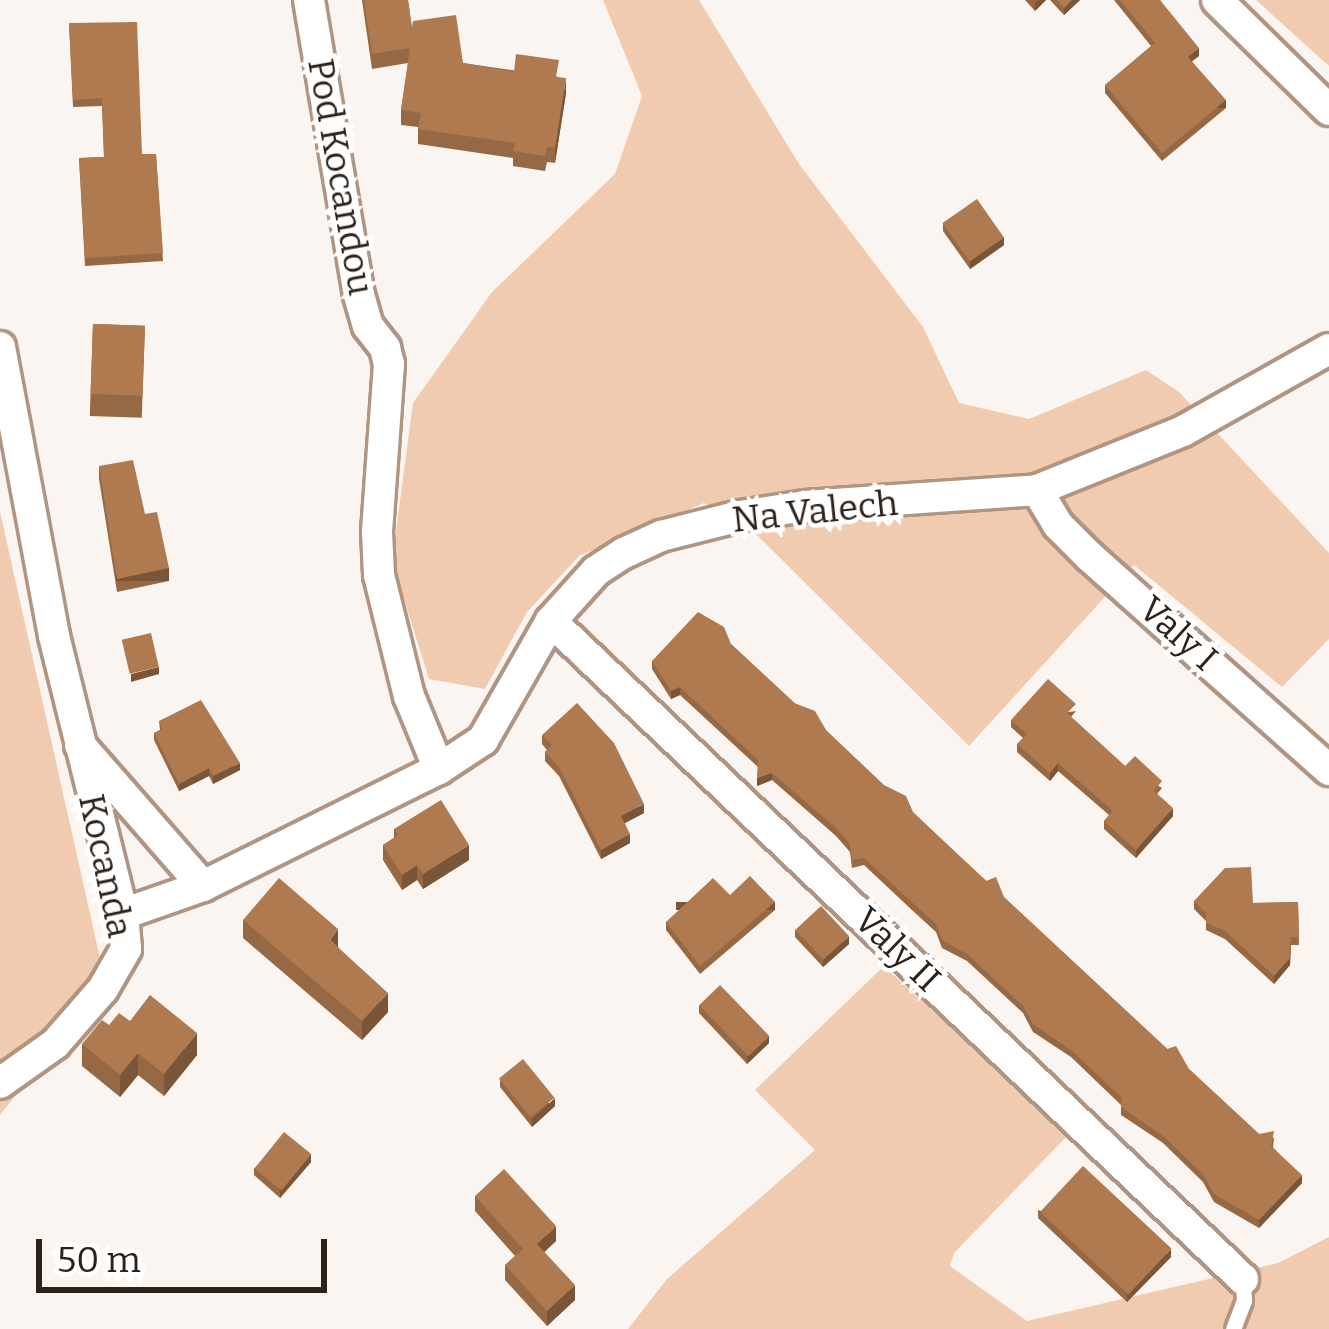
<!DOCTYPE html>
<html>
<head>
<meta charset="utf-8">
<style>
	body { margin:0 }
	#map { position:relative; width:1329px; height:1329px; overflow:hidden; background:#fbf5f1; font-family:Bitter,serif }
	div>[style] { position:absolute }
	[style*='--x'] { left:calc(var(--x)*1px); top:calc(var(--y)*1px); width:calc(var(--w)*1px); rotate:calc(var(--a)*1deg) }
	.green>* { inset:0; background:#f0cbb0 }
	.roads { filter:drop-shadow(3px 0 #b09582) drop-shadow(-3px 0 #b09582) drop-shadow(0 3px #b09582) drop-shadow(0 -3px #b09582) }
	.service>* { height:15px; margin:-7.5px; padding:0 7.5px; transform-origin:7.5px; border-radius:7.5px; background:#fff }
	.minor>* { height:30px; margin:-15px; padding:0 15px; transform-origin:15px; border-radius:15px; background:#fff }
	.wall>* { inset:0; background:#966944; transform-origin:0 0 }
	.shaded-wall>* { inset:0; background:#7a5537; transform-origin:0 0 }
	.building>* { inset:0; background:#af7a4f; transform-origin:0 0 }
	span { translate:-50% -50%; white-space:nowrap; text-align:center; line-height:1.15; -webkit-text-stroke:9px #fff; paint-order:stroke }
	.street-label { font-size:36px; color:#2d221a }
	.scale { position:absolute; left:36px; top:1239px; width:291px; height:54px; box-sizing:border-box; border:6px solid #2d221a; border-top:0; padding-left:15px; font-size:36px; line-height:42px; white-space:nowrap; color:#2d221a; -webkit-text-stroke:9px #fff; paint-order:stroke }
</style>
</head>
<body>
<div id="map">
	<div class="green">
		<div style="clip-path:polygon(603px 0,699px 0,799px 164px,923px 327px,959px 403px,1029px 419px,1146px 370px,1179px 392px,1329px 553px,1329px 639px,1282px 687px,1134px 565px,969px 746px,758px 536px,704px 503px,579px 556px,527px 612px,485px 689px,429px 679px,392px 561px,413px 403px,492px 292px,615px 174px,642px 96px)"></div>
		<div style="clip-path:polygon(1256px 0,1329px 0,1329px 66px)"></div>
		<div style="clip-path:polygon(0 512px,100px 958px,39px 1066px,0 1115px)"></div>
		<div style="clip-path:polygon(884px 966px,1068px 1135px,954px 1253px,950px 1266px,1027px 1321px,1278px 1263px,1329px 1237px,1329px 1329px,628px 1329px,667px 1279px,815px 1150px,755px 1090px)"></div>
	</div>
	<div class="roads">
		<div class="service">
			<div style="--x:1233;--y:1329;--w:30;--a:-69"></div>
			<div style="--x:1244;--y:1301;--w:22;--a:-93"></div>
		</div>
		<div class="minor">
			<div style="--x:309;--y:0;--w:299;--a:80.4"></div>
			<div style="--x:359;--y:295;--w:32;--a:74"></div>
			<div style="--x:368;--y:326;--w:28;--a:52"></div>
			<div style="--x:385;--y:348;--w:16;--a:76"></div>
			<div style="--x:389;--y:364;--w:168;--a:94.1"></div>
			<div style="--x:377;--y:532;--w:43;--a:87.3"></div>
			<div style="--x:379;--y:575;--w:125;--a:76.1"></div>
			<div style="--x:409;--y:696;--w:79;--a:67.7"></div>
			<div style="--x:1217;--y:0;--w:157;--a:44.5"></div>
			<div style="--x:0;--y:347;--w:294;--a:79.4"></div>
			<div style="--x:54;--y:636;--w:286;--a:76.1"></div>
			<div style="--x:123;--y:914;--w:35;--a:85"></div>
			<div style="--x:126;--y:949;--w:46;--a:119.9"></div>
			<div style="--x:103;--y:989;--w:73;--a:131.1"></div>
			<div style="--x:55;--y:1044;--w:67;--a:144.7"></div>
			<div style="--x:1037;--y:490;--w:41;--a:59"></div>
			<div style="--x:1058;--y:525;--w:44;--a:45"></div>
			<div style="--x:1089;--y:556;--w:322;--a:41.7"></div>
			<div style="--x:551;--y:621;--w:955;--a:43.56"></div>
			<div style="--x:80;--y:745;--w:187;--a:48.9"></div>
			<div style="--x:123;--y:914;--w:85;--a:-19.3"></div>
			<div style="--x:203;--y:886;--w:263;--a:-26.4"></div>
			<div style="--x:439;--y:769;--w:53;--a:-33.4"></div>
			<div style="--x:483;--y:740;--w:137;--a:-60.3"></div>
			<div style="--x:551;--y:621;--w:67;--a:-48"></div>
			<div style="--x:596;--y:571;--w:33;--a:-33"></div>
			<div style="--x:624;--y:553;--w:41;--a:-24.7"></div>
			<div style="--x:661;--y:536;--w:81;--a:-14.2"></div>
			<div style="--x:740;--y:516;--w:66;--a:-8.7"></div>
			<div style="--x:805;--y:506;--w:233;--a:-3.9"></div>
			<div style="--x:1037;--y:490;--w:157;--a:-22"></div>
			<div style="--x:1183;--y:431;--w:167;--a:-29.3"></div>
		</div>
	</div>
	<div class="wall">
		<div style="clip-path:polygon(362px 0,408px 0,412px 28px,463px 63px,559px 77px,566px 93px,555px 163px,547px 162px,545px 171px,513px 166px,513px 158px,418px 144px,418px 127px,401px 125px,401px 110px,408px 63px,372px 69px)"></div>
		<div style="clip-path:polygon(1025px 0,1046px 0,1035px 11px)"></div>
		<div style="clip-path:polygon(1050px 0,1080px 0,1064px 15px)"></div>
		<div style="clip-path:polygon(1114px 0,1160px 0,1199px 56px,1192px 61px,1226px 108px,1162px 161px,1105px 93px,1105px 85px,1151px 46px)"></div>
		<div style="clip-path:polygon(69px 23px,142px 154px,156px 154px,163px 261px,85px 266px,79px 158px,104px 157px,102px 106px,73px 107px)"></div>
		<div style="clip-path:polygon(943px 223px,1004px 245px,970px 269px,943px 231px)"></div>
		<div style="left:93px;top:324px;width:52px;height:92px;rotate:2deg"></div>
		<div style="clip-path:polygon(99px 466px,145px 514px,169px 581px,117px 592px,99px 479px)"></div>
		<div style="clip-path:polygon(731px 644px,1259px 1134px,1274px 1138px,1273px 1147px,1302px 1183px,1259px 1228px,1214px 1202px,1203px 1182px,1163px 1143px,1121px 1115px,1121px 1105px,1071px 1057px,1033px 1032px,1023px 1013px,967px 961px,942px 948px,936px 932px,913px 911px,864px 865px,852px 868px,850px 852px,836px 836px,772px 780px,757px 786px,758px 767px,680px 695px,671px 699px,652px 669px,652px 661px)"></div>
		<div style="clip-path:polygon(1076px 711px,1071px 717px,1125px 766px,1162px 788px,1157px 794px,1173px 816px,1136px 858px,1104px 829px,1104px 821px,1109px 815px,1058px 771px,1050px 781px,1017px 752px,1017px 744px,1023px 738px,1011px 727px,1011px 720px)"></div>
		<div style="clip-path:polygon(159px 721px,240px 770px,213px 784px,209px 776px,179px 791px,154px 740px,154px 733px,160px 730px)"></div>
		<div style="clip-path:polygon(542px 735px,644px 813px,625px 823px,630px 843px,601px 859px,559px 776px,545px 761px,545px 752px,547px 750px,542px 744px)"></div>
		<div style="clip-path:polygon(394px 829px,469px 860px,423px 889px,417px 880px,402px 890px,383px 860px,383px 845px,394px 838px)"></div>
		<div style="clip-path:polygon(730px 895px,775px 910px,700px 974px,666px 930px,666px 922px)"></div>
		<div style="clip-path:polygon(1194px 901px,1253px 903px,1298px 902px,1299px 945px,1291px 945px,1290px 965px,1274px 984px,1225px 939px,1206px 930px,1206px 921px,1194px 909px)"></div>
		<div style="clip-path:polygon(243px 920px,338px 947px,388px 1012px,362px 1040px,243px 938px)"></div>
		<div style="clip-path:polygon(795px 930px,849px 944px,823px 967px,795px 937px)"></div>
		<div style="clip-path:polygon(699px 1005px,769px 1043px,747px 1064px,699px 1013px)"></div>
		<div style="clip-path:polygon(130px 1021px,197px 1055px,164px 1096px,138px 1075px,120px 1097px,82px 1066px,82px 1044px,109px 1025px)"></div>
		<div style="clip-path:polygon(500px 1080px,555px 1106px,532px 1127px,500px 1087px)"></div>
		<div style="clip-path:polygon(311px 1162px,280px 1198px,254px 1175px,254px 1168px)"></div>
		<div style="clip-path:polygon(475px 1196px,556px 1241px,544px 1252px,575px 1300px,547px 1326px,505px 1280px,505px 1265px,515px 1256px,475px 1211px)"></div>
		<div style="clip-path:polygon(1038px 1210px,1171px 1257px,1127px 1302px,1038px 1218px)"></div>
	</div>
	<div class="shaded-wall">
		<div style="clip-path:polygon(1039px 0,1046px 0,1035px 11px,1035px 3px)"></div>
		<div style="clip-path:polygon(1072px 0,1080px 0,1064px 15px,1064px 8px)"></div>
		<div style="clip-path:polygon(1199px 48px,1199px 56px,1188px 64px,1188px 57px)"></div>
		<div style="clip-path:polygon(566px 78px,566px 93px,555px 163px,555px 148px)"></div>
		<div style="left:1226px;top:100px;width:8px;height:83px;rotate:90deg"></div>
		<div style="clip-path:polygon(1004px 237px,1004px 245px,970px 269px,970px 261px)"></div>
		<div style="left:169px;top:568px;width:13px;height:53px;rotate:90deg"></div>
		<div style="clip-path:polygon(159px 667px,159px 674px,131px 682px,131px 674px)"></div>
		<div style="clip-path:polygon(680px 687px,680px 695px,671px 699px,671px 691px)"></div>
		<div style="clip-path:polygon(240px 763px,240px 770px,213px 784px,213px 776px)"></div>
		<div style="clip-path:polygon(1058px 763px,1058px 771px,1050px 781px,1050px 773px)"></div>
		<div style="clip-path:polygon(209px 768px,209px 776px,179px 791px,179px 784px)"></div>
		<div style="clip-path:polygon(772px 773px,772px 780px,757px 786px,757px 778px)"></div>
		<div style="clip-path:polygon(644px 804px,644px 813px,621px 825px,621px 816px)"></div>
		<div style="clip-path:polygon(1173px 808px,1173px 816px,1136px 858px,1136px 850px)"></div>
		<div style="clip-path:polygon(630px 834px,630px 843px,601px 859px,601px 850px)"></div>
		<div style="clip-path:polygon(469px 845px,469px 860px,423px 889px,423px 874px)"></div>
		<div style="clip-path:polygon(417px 865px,417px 880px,402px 890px,402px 875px)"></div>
		<div style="left:775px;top:902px;width:8px;height:99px;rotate:90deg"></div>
		<div style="clip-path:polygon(338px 929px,338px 948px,330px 940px)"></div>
		<div style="clip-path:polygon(849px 936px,849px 944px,823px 967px,823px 960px)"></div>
		<div style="clip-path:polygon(1291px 937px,1290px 965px,1274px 984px,1274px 976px)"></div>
		<div style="clip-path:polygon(388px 993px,388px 1012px,362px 1040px,362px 1021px)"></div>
		<div style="clip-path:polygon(197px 1033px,197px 1055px,164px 1096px,164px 1074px)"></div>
		<div style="clip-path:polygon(769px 1036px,769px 1043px,747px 1064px,747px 1056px)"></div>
		<div style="clip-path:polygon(138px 1053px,138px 1075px,120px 1097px,120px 1075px)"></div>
		<div style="clip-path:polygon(555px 1098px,555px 1106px,532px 1127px,532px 1119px)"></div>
		<div style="clip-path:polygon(311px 1154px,311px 1162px,280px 1198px,280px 1191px)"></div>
		<div style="clip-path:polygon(1302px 1175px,1302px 1183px,1259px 1228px,1259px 1220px)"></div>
		<div style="clip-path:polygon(556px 1226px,556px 1241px,537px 1259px,537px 1244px)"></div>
		<div style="clip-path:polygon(1171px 1249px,1171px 1257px,1127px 1302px,1127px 1295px)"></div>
		<div style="clip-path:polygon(575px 1285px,575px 1300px,547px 1326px,547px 1311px)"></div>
	</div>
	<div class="building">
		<div style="clip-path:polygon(364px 0,408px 0,412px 28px,413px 21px,456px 15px,463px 63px,514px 72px,516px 54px,559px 60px,556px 77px,566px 78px,555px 148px,547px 147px,545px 156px,513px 151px,515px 143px,418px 129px,421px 113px,401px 110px,410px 48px,372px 54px)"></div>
		<div style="clip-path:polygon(1057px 0,1072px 0,1064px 8px)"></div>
		<div style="clip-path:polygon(1120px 0,1160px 0,1199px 48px,1188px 57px,1226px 100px,1162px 153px,1105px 85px,1155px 43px)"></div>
		<div style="clip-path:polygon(137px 22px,142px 154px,156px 154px,163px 253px,85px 258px,79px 158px,104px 157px,102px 98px,73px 100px,69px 23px)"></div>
		<div style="left:977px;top:199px;width:47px;height:42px;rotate:55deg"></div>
		<div style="left:93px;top:324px;width:52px;height:70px;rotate:2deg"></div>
		<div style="clip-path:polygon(133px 460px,145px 514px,157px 512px,169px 568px,117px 579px,99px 466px)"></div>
		<div style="clip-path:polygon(698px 612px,724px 627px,731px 644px,794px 703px,815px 711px,826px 730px,884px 785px,906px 796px,913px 812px,986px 881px,996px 877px,1004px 897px,1167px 1049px,1176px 1046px,1189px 1069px,1259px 1134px,1274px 1131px,1271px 1146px,1302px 1175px,1259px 1220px,1214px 1194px,1203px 1174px,1163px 1136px,1121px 1107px,1122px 1098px,1071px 1050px,1033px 1024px,1023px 1006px,967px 954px,942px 940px,936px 924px,913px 903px,864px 858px,852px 860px,850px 844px,836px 828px,772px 773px,757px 778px,758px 760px,680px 687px,671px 691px,652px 661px)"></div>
		<div style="left:151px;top:633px;width:35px;height:30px;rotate:77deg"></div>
		<div style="clip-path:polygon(1048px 679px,1076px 704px,1067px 713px,1125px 766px,1135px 756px,1162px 781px,1154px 791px,1173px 808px,1136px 850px,1104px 821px,1113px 811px,1058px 763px,1050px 773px,1017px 744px,1027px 734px,1011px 720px)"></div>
		<div style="clip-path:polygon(201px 700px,240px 763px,213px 776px,209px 768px,179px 784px,154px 733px,162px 729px,159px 721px)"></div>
		<div style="clip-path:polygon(577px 703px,614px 743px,644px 804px,621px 816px,630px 834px,601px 850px,559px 767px,545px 752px,552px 745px,542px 735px)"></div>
		<div style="clip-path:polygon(441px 800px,469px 845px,423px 874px,417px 865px,402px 875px,383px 845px,398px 835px,394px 829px)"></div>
		<div style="clip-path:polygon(1251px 867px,1253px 903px,1298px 902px,1299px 937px,1291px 937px,1290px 958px,1274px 976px,1225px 931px,1206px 923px,1206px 913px,1194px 901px,1225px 868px)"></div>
		<div style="clip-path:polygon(750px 876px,775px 902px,700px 966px,666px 922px,713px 878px,730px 895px)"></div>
		<div style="clip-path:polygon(279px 878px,338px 929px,330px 940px,388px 993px,362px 1021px,243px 920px)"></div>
		<div style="left:821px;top:906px;width:41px;height:35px;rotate:47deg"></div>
		<div style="left:720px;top:985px;width:71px;height:29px;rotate:46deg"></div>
		<div style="clip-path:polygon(150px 995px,197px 1033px,164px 1074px,138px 1053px,120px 1075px,82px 1044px,102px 1020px,109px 1025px,119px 1013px,130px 1021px)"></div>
		<div style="left:523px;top:1059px;width:50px;height:31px;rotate:51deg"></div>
		<div style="left:284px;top:1132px;width:35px;height:47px;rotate:39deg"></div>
		<div style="left:1083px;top:1166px;width:121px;height:63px;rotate:43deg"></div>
		<div style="clip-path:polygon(504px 1169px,556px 1226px,537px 1244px,575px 1285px,547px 1311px,505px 1265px,523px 1249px,475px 1196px)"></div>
	</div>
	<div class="street-label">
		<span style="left:340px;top:177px;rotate:80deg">Pod Kocandou</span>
		<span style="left:815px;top:512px;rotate:-6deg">Na Valech</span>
		<span style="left:1178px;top:634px;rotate:42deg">Valy I</span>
		<span style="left:105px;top:866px;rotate:78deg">Kocanda</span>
		<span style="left:897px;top:950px;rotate:44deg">Valy II</span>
	</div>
	<div class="scale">50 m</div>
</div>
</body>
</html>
